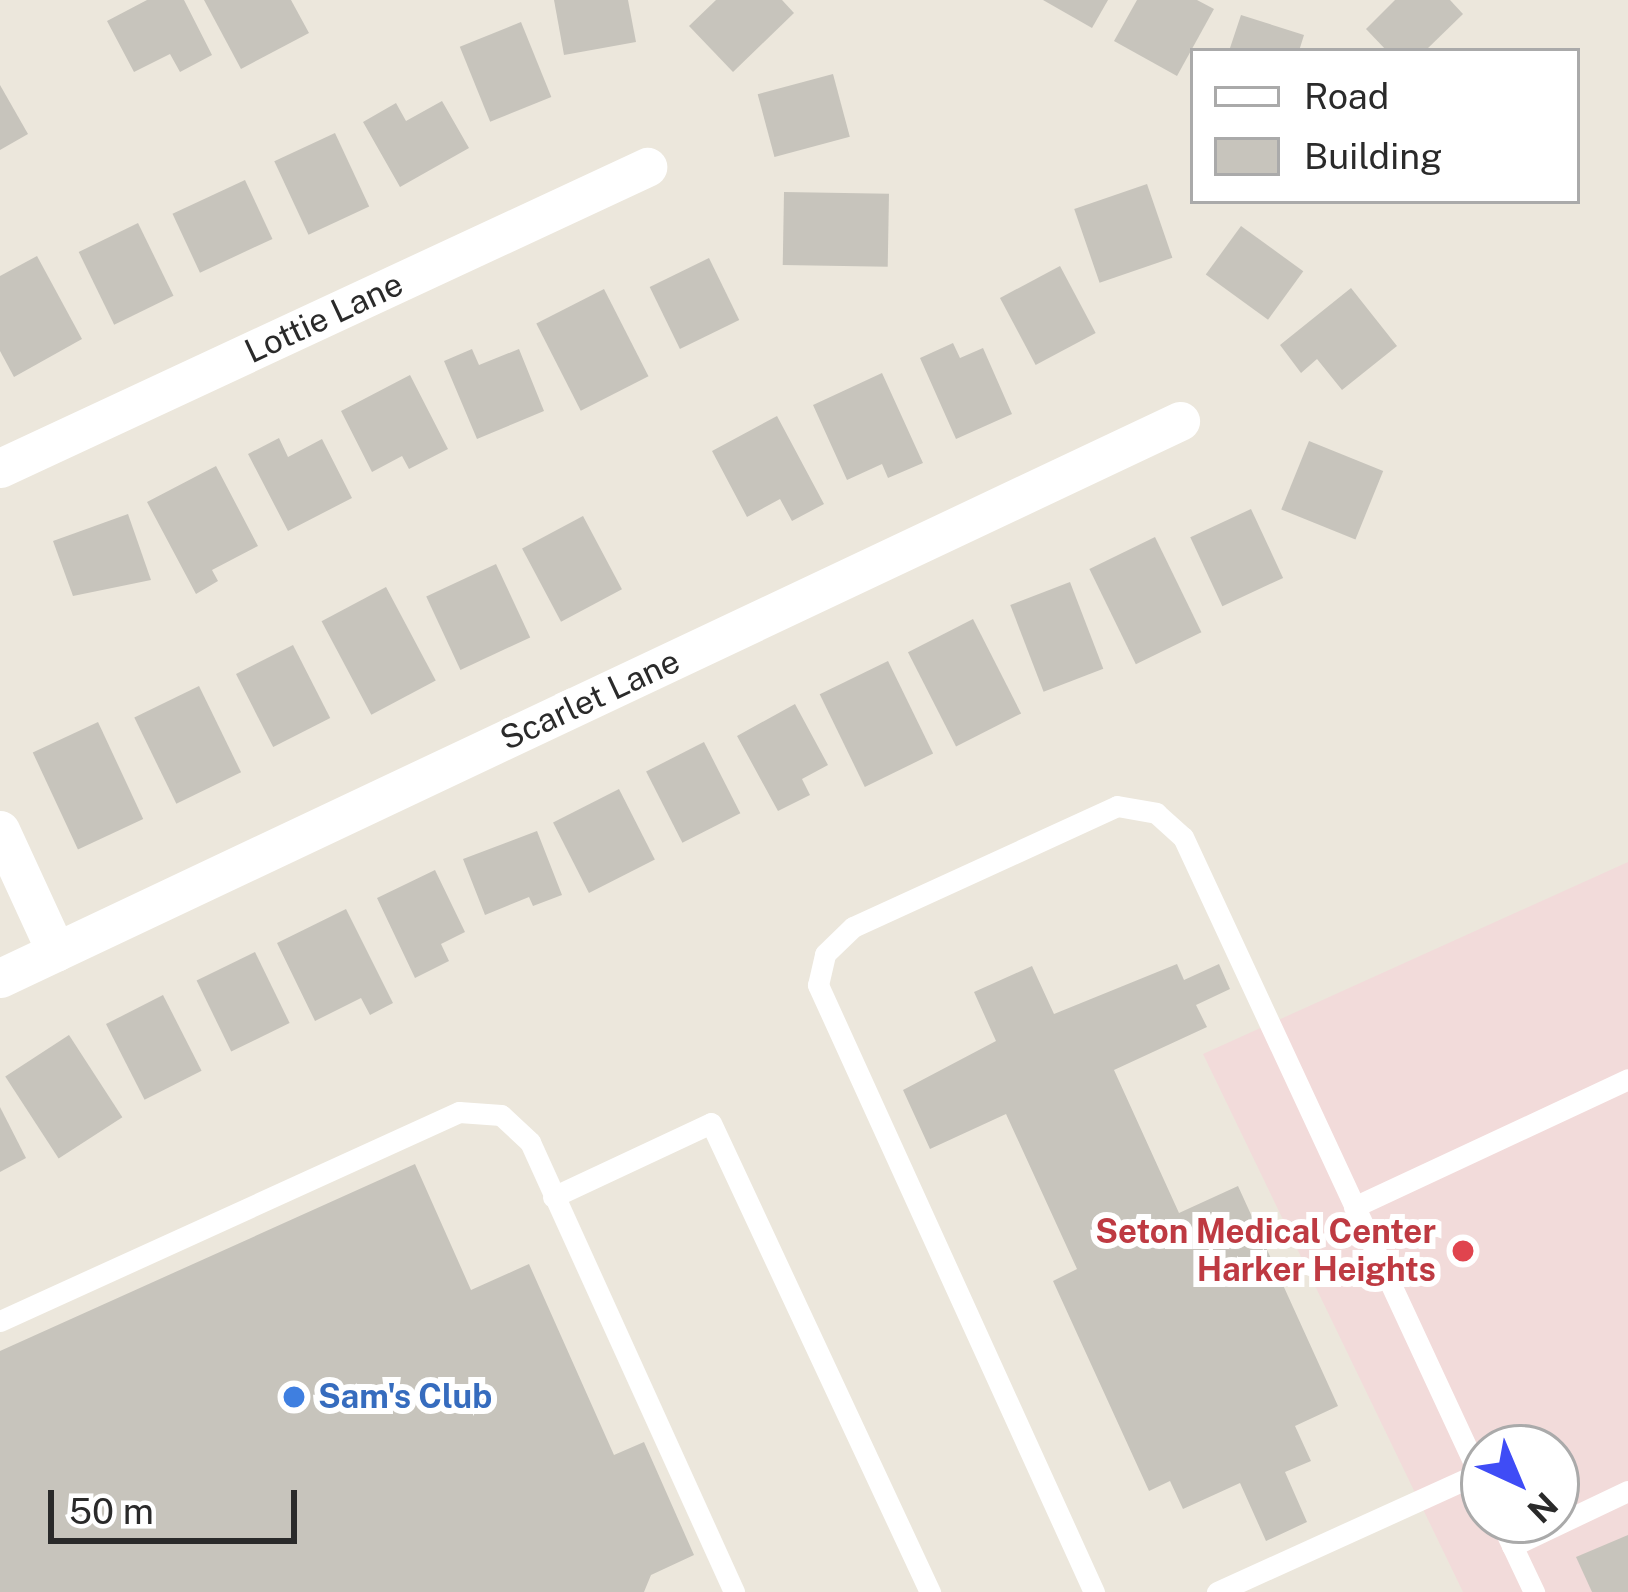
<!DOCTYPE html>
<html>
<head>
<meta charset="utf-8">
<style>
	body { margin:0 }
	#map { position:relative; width:1628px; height:1592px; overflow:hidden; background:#ece7dc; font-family:"Public Sans",sans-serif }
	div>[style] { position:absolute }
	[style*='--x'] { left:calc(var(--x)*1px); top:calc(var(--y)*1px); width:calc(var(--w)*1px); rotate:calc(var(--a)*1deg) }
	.medical>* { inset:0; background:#f2dbda }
	.building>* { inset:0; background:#c7c4bc; transform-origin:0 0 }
	.lane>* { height:21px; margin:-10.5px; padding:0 10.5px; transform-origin:10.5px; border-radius:10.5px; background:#fff }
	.street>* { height:39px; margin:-19.5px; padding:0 19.5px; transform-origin:19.5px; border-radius:19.5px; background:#fff }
	.dots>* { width:33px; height:33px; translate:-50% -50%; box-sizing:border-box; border:6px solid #fff; border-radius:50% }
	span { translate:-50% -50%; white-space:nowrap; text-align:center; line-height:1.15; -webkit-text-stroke:12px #fff; paint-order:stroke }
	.street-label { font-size:33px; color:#2a2a2a }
	.health-label { font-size:33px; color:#be3a42; font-weight:700 }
	.right { translate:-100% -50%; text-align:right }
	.shop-label { font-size:33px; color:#366cbe; font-weight:700 }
	.left { translate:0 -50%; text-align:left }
	.legend { position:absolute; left:1190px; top:48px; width:390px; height:156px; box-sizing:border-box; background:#fff; border:3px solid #aaa; margin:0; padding:15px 21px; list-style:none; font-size:36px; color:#2a2a2a }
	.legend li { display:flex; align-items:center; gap:24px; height:60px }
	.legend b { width:60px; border:3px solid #aaa }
	.north { position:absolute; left:1460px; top:1424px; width:120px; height:120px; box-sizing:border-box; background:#fff; border:3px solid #aaa; border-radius:50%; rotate:136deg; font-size:33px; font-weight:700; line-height:48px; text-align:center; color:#2a2a2a }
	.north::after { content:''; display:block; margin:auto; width:42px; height:54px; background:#3f4cf6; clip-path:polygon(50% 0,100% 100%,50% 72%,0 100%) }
	.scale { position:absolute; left:48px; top:1490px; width:249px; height:54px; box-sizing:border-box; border:6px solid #2a2a2a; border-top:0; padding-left:15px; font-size:36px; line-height:42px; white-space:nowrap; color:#2a2a2a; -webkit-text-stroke:9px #fff; paint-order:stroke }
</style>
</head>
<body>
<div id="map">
	<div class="medical">
		<div style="clip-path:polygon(evenodd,1628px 862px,1628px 1592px,1463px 1592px,1203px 1054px,1628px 862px,1484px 1448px,1556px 1448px,1556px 1520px,1484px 1520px,1484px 1448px)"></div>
	</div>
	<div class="building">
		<div style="clip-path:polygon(147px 0,184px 0,212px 55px,180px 72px,170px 54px,134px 72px,107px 21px)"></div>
		<div style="clip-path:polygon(204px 0,291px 0,309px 33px,241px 69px)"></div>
		<div style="clip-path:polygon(554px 0,628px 0,636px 42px,564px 55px)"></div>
		<div style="clip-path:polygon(716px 0,782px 0,794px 13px,733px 72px,689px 26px)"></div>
		<div style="clip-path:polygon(1043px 0,1108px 0,1092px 28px)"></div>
		<div style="clip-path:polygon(1137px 0,1197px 0,1214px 9px,1177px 76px,1114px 41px)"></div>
		<div style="clip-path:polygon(1395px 0,1450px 0,1463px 14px,1425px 51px,1387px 51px,1366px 29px)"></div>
		<div style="clip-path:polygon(1241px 15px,1304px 35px,1299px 51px,1229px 51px)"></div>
		<div style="left:521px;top:22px;width:81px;height:66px;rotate:68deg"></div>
		<div style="left:833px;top:74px;width:65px;height:78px;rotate:75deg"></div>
		<div style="clip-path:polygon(0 85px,28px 134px,0 150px)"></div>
		<div style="clip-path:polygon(442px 101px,469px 148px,400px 187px,363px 122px,396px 103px,406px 121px)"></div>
		<div style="left:335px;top:133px;width:81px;height:67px;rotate:65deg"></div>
		<div style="left:245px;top:180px;width:65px;height:80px;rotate:65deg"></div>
		<div style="left:1147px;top:184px;width:78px;height:77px;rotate:71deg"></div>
		<div style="left:784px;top:192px;width:105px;height:73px;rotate:1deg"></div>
		<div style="left:138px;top:223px;width:81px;height:66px;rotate:64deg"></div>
		<div style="left:1241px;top:226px;width:77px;height:60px;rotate:36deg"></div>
		<div style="clip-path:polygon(37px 256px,82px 339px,14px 377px,0 351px,0 276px)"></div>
		<div style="left:709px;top:258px;width:69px;height:66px;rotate:64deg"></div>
		<div style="left:1060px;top:266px;width:76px;height:68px;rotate:62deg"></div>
		<div style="clip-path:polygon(1351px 288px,1397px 346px,1342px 390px,1317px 359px,1301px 373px,1280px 345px)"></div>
		<div style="left:604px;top:289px;width:98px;height:76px;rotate:63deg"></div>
		<div style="clip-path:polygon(953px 343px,960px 358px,983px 348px,1012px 414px,956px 439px,920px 358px)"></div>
		<div style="clip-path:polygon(472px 349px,479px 365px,519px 349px,544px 411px,477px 439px,444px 361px)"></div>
		<div style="clip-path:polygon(882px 373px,923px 463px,888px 478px,882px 464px,847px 480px,813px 405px)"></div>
		<div style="clip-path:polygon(410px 375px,448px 449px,409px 469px,402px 456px,372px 472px,341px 411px)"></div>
		<div style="clip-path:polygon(777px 416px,824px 504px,792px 521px,780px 499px,747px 517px,712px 451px)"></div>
		<div style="clip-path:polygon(279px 438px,288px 457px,322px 439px,352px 498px,288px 531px,248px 454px)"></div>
		<div style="left:1309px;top:441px;width:80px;height:74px;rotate:22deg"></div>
		<div style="clip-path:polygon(216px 466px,258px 546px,212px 570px,218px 581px,196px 594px,147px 502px)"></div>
		<div style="left:1251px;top:509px;width:76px;height:67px;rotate:65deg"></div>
		<div style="clip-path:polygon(128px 514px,151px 580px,73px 596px,53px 541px)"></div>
		<div style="left:583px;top:516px;width:83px;height:69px;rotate:62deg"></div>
		<div style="left:1155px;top:537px;width:106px;height:73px;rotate:64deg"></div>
		<div style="left:496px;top:564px;width:81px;height:77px;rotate:65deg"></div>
		<div style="left:1070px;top:582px;width:93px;height:64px;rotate:69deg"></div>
		<div style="left:386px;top:587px;width:106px;height:73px;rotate:62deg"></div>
		<div style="left:973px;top:619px;width:106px;height:73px;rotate:63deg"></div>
		<div style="left:293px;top:645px;width:82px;height:64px;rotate:63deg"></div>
		<div style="left:888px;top:661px;width:103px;height:76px;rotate:64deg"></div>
		<div style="left:199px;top:686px;width:96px;height:72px;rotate:64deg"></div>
		<div style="clip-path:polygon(795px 704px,828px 765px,802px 779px,810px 795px,778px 811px,737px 736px)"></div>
		<div style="left:98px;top:722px;width:107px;height:72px;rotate:65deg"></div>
		<div style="left:704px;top:742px;width:80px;height:65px;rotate:63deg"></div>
		<div style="left:619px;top:789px;width:79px;height:74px;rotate:63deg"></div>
		<div style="clip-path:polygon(537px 831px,562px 895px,533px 906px,529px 897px,485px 915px,463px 859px)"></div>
		<div style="clip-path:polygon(435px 870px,465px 932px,441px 944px,449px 961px,415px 978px,377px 898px)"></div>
		<div style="clip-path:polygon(346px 909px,393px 1003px,370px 1015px,361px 998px,315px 1021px,277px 943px)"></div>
		<div style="left:255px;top:952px;width:79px;height:65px;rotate:64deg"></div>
		<div style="clip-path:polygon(1177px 964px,1184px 980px,1219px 964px,1230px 989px,1196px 1005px,1207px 1027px,1114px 1070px,1179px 1213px,1238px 1186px,1338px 1406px,1295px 1426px,1311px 1461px,1285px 1472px,1307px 1522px,1266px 1541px,1240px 1483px,1183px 1509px,1170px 1481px,1149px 1491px,1053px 1281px,1077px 1269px,1006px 1114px,930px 1149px,903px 1090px,996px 1041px,974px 992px,1032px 966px,1054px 1014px)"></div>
		<div style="left:163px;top:995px;width:85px;height:64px;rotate:63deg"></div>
		<div style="left:69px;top:1035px;width:98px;height:76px;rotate:57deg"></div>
		<div style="clip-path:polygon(0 1107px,26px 1158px,0 1172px)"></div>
		<div style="clip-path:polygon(415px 1164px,471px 1290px,529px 1264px,614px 1455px,644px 1442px,694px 1555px,651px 1575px,644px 1592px,0 1592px,0 1351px)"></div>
		<div style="clip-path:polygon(1628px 1535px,1628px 1592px,1592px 1592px,1576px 1557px)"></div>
	</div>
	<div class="lane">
		<div style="--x:553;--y:1197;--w:174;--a:-25.1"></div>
		<div style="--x:711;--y:1123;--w:518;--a:64.97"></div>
		<div style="--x:1354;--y:1207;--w:302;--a:-25"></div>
		<div style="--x:0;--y:1321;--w:504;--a:-24.48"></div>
		<div style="--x:459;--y:1112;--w:42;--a:4.1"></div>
		<div style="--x:501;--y:1115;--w:40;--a:43"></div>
		<div style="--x:530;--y:1142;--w:494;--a:65.6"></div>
		<div style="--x:1500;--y:1520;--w:80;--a:64.7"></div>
		<div style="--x:1512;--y:1546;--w:128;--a:-25.4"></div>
		<div style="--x:1094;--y:1592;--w:667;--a:-114.45"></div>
		<div style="--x:818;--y:985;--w:32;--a:-77"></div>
		<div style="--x:825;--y:954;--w:39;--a:-44"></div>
		<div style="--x:853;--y:927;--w:290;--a:-24.6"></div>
		<div style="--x:1117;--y:806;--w:40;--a:10"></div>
		<div style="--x:1156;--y:813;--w:36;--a:42"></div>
		<div style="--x:1183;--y:837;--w:714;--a:65.08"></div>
		<div style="--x:1217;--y:1592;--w:288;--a:-24.4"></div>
	</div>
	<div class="street">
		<div style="--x:0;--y:468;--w:714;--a:-24.95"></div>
		<div style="--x:0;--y:830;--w:134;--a:65.3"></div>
		<div style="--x:0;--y:978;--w:1305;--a:-25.27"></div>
	</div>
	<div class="dots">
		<div style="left:1463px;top:1251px;background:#e0444e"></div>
		<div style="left:294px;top:1397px;background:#3f7fe0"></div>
	</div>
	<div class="street-label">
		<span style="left:324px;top:318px;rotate:-25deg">Lottie Lane</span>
		<span style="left:590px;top:700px;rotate:-25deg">Scarlet Lane</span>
	</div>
	<div class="health-label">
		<span class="right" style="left:1436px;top:1251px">Seton Medical Center<br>Harker Heights</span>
	</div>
	<div class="shop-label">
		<span class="left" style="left:318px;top:1397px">Sam's Club</span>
	</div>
	<ul class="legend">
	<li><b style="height:15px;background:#fff"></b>Road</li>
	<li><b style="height:33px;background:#c7c4bc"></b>Building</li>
	</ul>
	<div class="north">N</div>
	<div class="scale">50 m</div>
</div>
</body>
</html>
